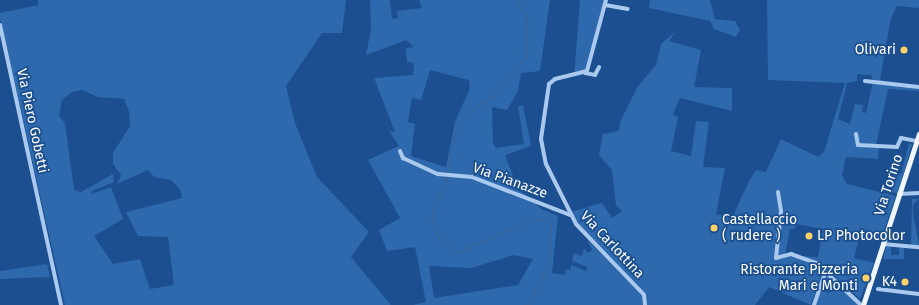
<!DOCTYPE html>
<html>
<head>
<meta charset="utf-8">
<style>
	body { margin:0 }
	#map { position:relative; width:919px; height:305px; overflow:hidden; background:#1b4f8f; font-family:"Fira Sans",sans-serif }
	div>[style] { position:absolute }
	[style*='--x'] { left:calc(var(--x)*1px); top:calc(var(--y)*1px); width:calc(var(--w)*1px); rotate:calc(var(--a)*1deg) }
	.green>* { inset:0; background:#2e69ad }
	.stream>* { height:1px; margin:-0.5px; padding:0 0.5px; transform-origin:0.5px; border-radius:0.5px; background:#3c6290 }
	.minor>* { height:4px; margin:-2px; padding:0 2px; transform-origin:2px; border-radius:2px; background:#a9c9ee }
	.major>* { height:5px; margin:-2.5px; padding:0 2.5px; transform-origin:2.5px; border-radius:2.5px; background:#f0f6ff }
	.dots>* { width:11px; height:11px; translate:-50% -50%; box-sizing:border-box; border:2px solid #1b4f8f; border-radius:50% }
	span { translate:-50% -50%; white-space:nowrap; text-align:center; line-height:1.15; -webkit-text-stroke:3.5px #1b4f8f; paint-order:stroke }
	.poi-label { font-size:14px; color:#fff }
	.right { translate:-100% -50%; text-align:right }
	.left { translate:0 -50%; text-align:left }
	.street-label { font-size:14px; color:#fff }
</style>
</head>
<body>
<div id="map">
	<div class="green">
		<div style="clip-path:polygon(evenodd,38px 0,346px 0,342px 33px,322px 33px,286px 86px,295px 123px,317px 177px,369px 232px,351px 257px,391px 305px,65px 305px,0 18px,0 13px,38px 5px,38px 0,82px 90px,98px 97px,124px 99px,129px 111px,130px 126px,113px 153px,113px 164px,121px 175px,117px 184px,148px 170px,154px 177px,171px 180px,180px 189px,182px 198px,126px 212px,138px 236px,168px 237px,174px 285px,150px 289px,140px 259px,113px 264px,94px 236px,123px 219px,111px 187px,91px 194px,92px 191px,114px 182px,113px 174px,81px 192px,74px 190px,65px 123px,59px 116px,62px 100px,72px 92px,82px 90px)"></div>
		<div style="clip-path:polygon(evenodd,370px 0,390px 0,392px 19px,398px 18px,397px 11px,422px 8px,419px 0,550px 0,540px 71px,521px 73px,518px 91px,507px 110px,492px 107px,493px 143px,496px 148px,524px 144px,518px 106px,523px 105px,531px 146px,505px 155px,513px 176px,505px 178px,509px 186px,525px 194px,541px 209px,558px 216px,552px 273px,565px 275px,566px 269px,571px 270px,571px 265px,586px 271px,587px 267px,572px 261px,574px 253px,582px 256px,584px 248px,588px 253px,592px 250px,587px 239px,642px 296px,643px 305px,413px 305px,426px 302px,415px 247px,387px 251px,379px 230px,400px 218px,368px 160px,399px 146px,389px 131px,395px 132px,374px 78px,413px 75px,414px 63px,407px 62px,406px 48px,414px 47px,406px 40px,366px 55px,371px 29px,370px 0,430px 70px,469px 80px,470px 88px,455px 122px,446px 167px,411px 156px,415px 124px,408px 122px,412px 98px,421px 100px,430px 70px,370px 0,514px 255px,533px 259px,518px 285px,434px 298px,429px 266px,471px 268px,514px 255px)"></div>
		<div style="clip-path:polygon(580px 0,606px 0,589px 67px,584px 74px,574px 77px)"></div>
		<div style="clip-path:polygon(650px 0,710px 0,715px 19px,735px 21px,740px 30px,736px 37px,714px 29px,710px 21px,649px 8px)"></div>
		<div style="clip-path:polygon(evenodd,767px 0,919px 0,919px 8px,897px 6px,891px 18px,880px 80px,919px 88px,919px 91px,888px 89px,876px 145px,861px 143px,861px 147px,879px 148px,878px 159px,846px 157px,842px 175px,847px 184px,896px 196px,880px 241px,859px 239px,854px 258px,874px 263px,860px 299px,822px 265px,798px 256px,818px 257px,823px 229px,796px 224px,795px 229px,790px 229px,785px 255px,801px 259px,823px 270px,811px 305px,769px 287px,755px 305px,647px 305px,646px 295px,588px 237px,570px 212px,602px 203px,612px 218px,622px 211px,616px 205px,612px 170px,599px 155px,603px 134px,619px 131px,620px 122px,638px 86px,656px 65px,661px 44px,676px 31px,669px 41px,701px 50px,694px 87px,732px 88px,732px 111px,680px 98px,673px 114px,678px 117px,671px 151px,691px 156px,696px 121px,709px 122px,703px 167px,725px 168px,716px 214px,732px 218px,749px 181px,756px 170px,766px 172px,781px 139px,818px 157px,824px 152px,845px 83px,768px 80px,767px 0,857px 74px,871px 75px,873px 81px,866px 113px,862px 112px,863px 105px,855px 104px,850px 124px,838px 119px,847px 83px,857px 81px,857px 74px)"></div>
		<div style="clip-path:polygon(909px 143px,912px 144px,898px 193px,891px 192px,895px 170px,901px 174px)"></div>
		<div style="clip-path:polygon(912px 199px,919px 199px,913px 205px,913px 213px,919px 245px,911px 245px)"></div>
		<div style="clip-path:polygon(886px 247px,891px 247px,891px 255px,899px 255px,899px 247px,904px 247px,904px 259px,883px 259px)"></div>
		<div style="clip-path:polygon(47px 264px,50px 277px,0 279px,0 271px)"></div>
		<div style="clip-path:polygon(827px 274px,859px 305px,816px 305px)"></div>
	</div>
	<div class="stream">
		<div style="--x:447;--y:173;--w:44;--a:-79.5"></div>
		<div style="--x:455;--y:130;--w:21;--a:-55"></div>
		<div style="--x:467;--y:113;--w:31;--a:-33"></div>
		<div style="--x:493;--y:96;--w:53;--a:-50.3"></div>
		<div style="--x:527;--y:55;--w:40;--a:-91.4"></div>
		<div style="--x:526;--y:15;--w:18;--a:-124"></div>
		<div style="--x:447;--y:176;--w:43;--a:111.8"></div>
		<div style="--x:431;--y:216;--w:20;--a:72"></div>
		<div style="--x:437;--y:235;--w:25;--a:47"></div>
		<div style="--x:454;--y:253;--w:88;--a:-22.8"></div>
		<div style="--x:535;--y:219;--w:16;--a:7"></div>
		<div style="--x:551;--y:221;--w:44;--a:92.6"></div>
		<div style="--x:549;--y:265;--w:46;--a:118.8"></div>
	</div>
	<div class="minor">
		<div style="--x:606;--y:0;--w:73;--a:105"></div>
		<div style="--x:587;--y:71;--w:33;--a:166"></div>
		<div style="--x:555;--y:79;--w:8;--a:140"></div>
		<div style="--x:549;--y:84;--w:56;--a:98.3"></div>
		<div style="--x:541;--y:139;--w:25;--a:79"></div>
		<div style="--x:546;--y:164;--w:67;--a:63.4"></div>
		<div style="--x:576;--y:224;--w:98;--a:46.2"></div>
		<div style="--x:644;--y:295;--w:10;--a:84"></div>
		<div style="--x:605;--y:5;--w:23;--a:10"></div>
		<div style="--x:0;--y:25;--w:287;--a:77.7"></div>
		<div style="--x:585;--y:73;--w:10;--a:11"></div>
		<div style="--x:595;--y:75;--w:9;--a:-63"></div>
		<div style="--x:865;--y:81;--w:54;--a:6.3"></div>
		<div style="--x:856;--y:134;--w:11;--a:80"></div>
		<div style="--x:858;--y:145;--w:39;--a:3"></div>
		<div style="--x:897;--y:147;--w:10;--a:-66"></div>
		<div style="--x:901;--y:138;--w:15;--a:11"></div>
		<div style="--x:400;--y:151;--w:8;--a:67"></div>
		<div style="--x:403;--y:158;--w:38;--a:25"></div>
		<div style="--x:438;--y:174;--w:34;--a:5"></div>
		<div style="--x:472;--y:177;--w:105;--a:21.2"></div>
		<div style="--x:778;--y:192;--w:19;--a:81"></div>
		<div style="--x:781;--y:211;--w:47;--a:96.1"></div>
		<div style="--x:776;--y:258;--w:16;--a:-15"></div>
		<div style="--x:791;--y:254;--w:27;--a:20"></div>
		<div style="--x:816;--y:263;--w:62;--a:43"></div>
		<div style="--x:899;--y:194;--w:20;--a:-3"></div>
		<div style="--x:883;--y:244;--w:36;--a:5"></div>
		<div style="--x:878;--y:289;--w:41;--a:7"></div>
		<div style="--x:814;--y:305;--w:36;--a:-71"></div>
	</div>
	<div class="major">
		<div style="--x:863;--y:305;--w:180;--a:-71.9"></div>
	</div>
	<div class="dots">
		<div style="left:904px;top:50px;background:#ffd166"></div>
		<div style="left:714px;top:228px;background:#ffd166"></div>
		<div style="left:809px;top:236px;background:#ffd166"></div>
		<div style="left:866px;top:278px;background:#ffd166"></div>
		<div style="left:905px;top:282px;background:#ffd166"></div>
	</div>
	<div class="poi-label">
		<span class="right" style="left:896px;top:50px">Olivari</span>
		<span class="left" style="left:722px;top:228px">Castellaccio<br>( rudere )</span>
		<span class="left" style="left:817px;top:236px">LP Photocolor</span>
		<span class="right" style="left:858px;top:278px">Ristorante Pizzeria<br>Mari e Monti</span>
		<span class="right" style="left:897px;top:282px">K4</span>
	</div>
	<div class="street-label">
		<span style="left:32px;top:121px;rotate:78deg">Via Piero Gobetti</span>
		<span style="left:510px;top:181px;rotate:20deg">Via Pianazze</span>
		<span style="left:889px;top:185px;rotate:-72deg">Via Torino</span>
		<span style="left:612px;top:245px;rotate:47deg">Via Carlottina</span>
	</div>
</div>
</body>
</html>
